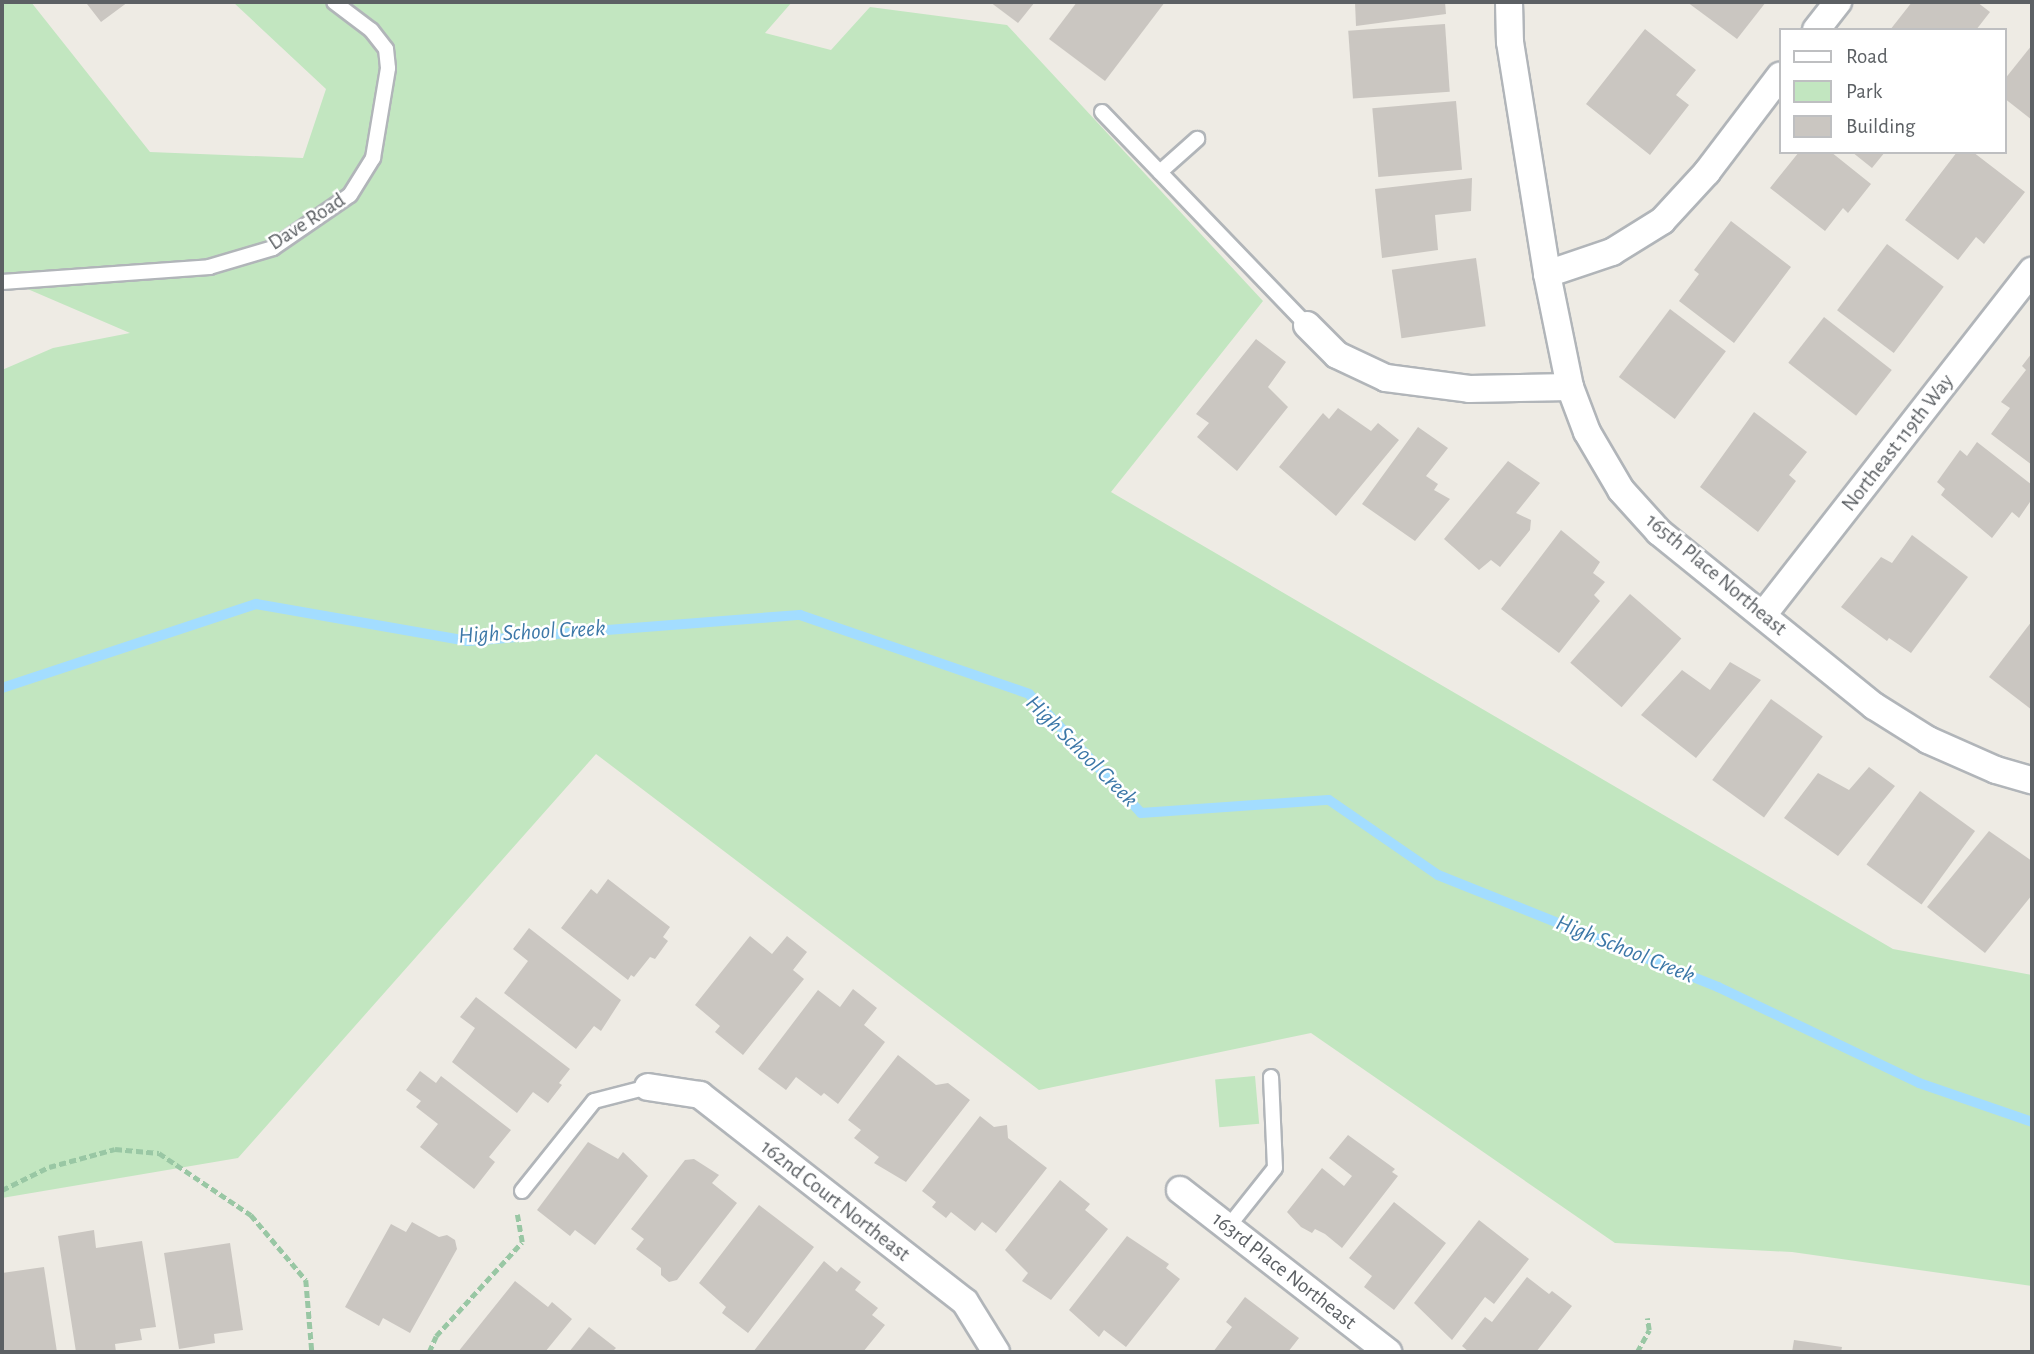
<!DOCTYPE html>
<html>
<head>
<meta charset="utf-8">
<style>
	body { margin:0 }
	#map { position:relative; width:2034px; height:1354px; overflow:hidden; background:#eeebe4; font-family:"Alegreya Sans",sans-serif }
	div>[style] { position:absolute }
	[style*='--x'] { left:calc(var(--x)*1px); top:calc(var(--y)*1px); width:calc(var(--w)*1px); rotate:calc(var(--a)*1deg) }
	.green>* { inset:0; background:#c2e6c0; transform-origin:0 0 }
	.stream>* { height:10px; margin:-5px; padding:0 5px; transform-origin:5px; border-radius:5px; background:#a3ddff }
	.building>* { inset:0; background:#cac6c1; transform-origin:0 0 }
	.path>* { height:4.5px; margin-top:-2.25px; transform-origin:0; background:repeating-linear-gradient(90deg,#99c7a4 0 7px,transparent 0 10.5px) }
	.roads { filter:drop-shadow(2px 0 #b1b5b9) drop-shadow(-2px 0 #b1b5b9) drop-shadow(0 2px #b1b5b9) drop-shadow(0 -2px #b1b5b9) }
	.service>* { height:14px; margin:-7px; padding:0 7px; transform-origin:7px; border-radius:7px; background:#fff }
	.minor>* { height:26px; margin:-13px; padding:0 13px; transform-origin:13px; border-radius:13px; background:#fff }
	span { translate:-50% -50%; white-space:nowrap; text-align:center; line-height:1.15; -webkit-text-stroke:5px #fff; paint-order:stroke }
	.street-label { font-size:21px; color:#5c6064 }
	.water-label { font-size:23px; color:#3d78a8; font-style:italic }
	.frame { position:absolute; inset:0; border:4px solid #5c6064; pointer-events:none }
	.legend { position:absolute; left:1779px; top:28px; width:228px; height:126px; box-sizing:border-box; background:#fff; border:2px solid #bebfc1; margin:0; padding:9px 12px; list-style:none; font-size:21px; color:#5c6064 }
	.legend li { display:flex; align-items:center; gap:14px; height:35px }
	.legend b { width:35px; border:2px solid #bebfc1 }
</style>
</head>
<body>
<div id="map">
	<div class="green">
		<div style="clip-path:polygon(2px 2px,31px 2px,150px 152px,303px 158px,326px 89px,233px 2px,792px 2px,765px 33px,831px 50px,870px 7px,1007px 25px,1263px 301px,1111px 492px,1893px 949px,2032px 975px,2032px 1286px,1792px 1252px,1615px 1243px,1311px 1033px,1039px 1090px,596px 754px,238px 1158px,2px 1198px,2px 370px,53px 348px,130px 333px,2px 278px)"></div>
		<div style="left:1255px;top:1076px;width:48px;height:40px;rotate:85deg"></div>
	</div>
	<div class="stream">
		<div style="--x:2;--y:688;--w:268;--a:-18.3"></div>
		<div style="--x:256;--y:604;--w:215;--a:9.9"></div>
		<div style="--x:468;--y:641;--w:333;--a:-4.5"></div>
		<div style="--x:800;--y:615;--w:242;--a:19"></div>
		<div style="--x:1029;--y:694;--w:163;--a:46.7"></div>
		<div style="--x:1141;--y:813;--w:188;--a:-4"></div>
		<div style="--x:1329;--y:800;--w:132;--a:34.5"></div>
		<div style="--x:1438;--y:875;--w:302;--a:21.8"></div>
		<div style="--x:1718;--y:987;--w:223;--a:25.5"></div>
		<div style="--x:1919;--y:1083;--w:120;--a:19"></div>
	</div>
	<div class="building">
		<div style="clip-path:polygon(128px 2px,101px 22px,87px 4px,81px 3px)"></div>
		<div style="clip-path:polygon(990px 2px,1035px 2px,1018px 23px)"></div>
		<div style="clip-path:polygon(1077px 2px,1165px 2px,1105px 81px,1049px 39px)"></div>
		<div style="clip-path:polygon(1355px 2px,1445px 2px,1446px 14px,1356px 26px)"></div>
		<div style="clip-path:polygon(1687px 2px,1766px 2px,1737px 39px)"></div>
		<div style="clip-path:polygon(1912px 2px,1977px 2px,1990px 12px,1976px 30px,1890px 30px)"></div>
		<div style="left:1445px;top:24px;width:68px;height:97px;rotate:86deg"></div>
		<div style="clip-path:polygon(1645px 29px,1696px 70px,1676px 95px,1689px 105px,1650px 155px,1586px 104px)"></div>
		<div style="clip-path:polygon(2032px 45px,2032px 120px,2004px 98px,2004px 80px)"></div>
		<div style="left:1456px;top:101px;width:69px;height:84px;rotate:85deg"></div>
		<div style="clip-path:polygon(1799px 152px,1831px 152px,1871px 184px,1848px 213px,1843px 208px,1825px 231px,1770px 188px)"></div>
		<div style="clip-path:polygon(1852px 152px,1885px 152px,1872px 168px)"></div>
		<div style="clip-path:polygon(1957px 152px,1973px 152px,2025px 192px,1984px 244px,1976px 237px,1958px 260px,1905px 220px)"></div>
		<div style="clip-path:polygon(1472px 178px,1471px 211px,1435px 215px,1438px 250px,1382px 258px,1375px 189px)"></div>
		<div style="clip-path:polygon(1731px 221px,1791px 267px,1734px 343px,1679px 301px,1699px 274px,1694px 270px)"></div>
		<div style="left:1887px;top:244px;width:71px;height:83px;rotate:37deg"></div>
		<div style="left:1476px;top:258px;width:69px;height:85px;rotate:82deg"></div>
		<div style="left:1670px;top:309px;width:70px;height:85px;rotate:37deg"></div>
		<div style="left:1824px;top:317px;width:86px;height:58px;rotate:38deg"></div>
		<div style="clip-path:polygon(1256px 339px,1286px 362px,1268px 387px,1288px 407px,1237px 471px,1197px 437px,1209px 423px,1196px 414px)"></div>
		<div style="clip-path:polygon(2032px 353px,2032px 465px,1991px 434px,2010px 408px,2001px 402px,2026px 370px,2022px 366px)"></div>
		<div style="clip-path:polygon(1338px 408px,1371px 431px,1378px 423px,1399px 440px,1336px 516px,1279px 467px,1323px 413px,1329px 419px)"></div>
		<div style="clip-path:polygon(1754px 412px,1807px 452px,1789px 475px,1796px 481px,1758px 532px,1700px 487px)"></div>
		<div style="clip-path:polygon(1418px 427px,1448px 448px,1426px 476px,1438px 484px,1434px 490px,1450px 499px,1415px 541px,1362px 504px)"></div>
		<div style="clip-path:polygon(1977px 442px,2032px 485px,2032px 499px,2019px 518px,2012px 512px,1992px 538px,1941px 495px,1945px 489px,1937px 482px,1960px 450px,1967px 456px)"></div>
		<div style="clip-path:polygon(1508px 461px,1540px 483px,1516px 513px,1531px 520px,1530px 530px,1500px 567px,1491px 560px,1479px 570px,1444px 539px)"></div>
		<div style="clip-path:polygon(1561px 530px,1600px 562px,1593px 573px,1605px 582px,1594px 595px,1600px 601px,1559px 653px,1501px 609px)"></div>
		<div style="clip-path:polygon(1912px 535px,1968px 577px,1911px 653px,1889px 638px,1887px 641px,1841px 607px,1881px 557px,1892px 563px)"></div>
		<div style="left:1630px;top:594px;width:68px;height:91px;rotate:41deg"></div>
		<div style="clip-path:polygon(2032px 621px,2032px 710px,1989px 677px)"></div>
		<div style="clip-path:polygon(1730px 662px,1761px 680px,1696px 758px,1641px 715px,1682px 670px,1710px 690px)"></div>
		<div style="left:1771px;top:699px;width:64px;height:100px;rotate:36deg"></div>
		<div style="clip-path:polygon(1869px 767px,1895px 786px,1838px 856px,1784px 818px,1818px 773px,1849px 790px)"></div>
		<div style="left:1920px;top:791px;width:68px;height:91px;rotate:36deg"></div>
		<div style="clip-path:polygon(1989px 831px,2032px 861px,2032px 895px,1985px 953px,1927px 907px)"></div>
		<div style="clip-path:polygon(608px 879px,670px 927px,663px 937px,668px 941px,655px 959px,650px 957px,634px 977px,631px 975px,628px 980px,561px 928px,591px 889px,597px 894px)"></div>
		<div style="clip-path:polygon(529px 928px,621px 1000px,601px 1031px,594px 1026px,576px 1049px,504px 993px,528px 961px,513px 949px)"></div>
		<div style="clip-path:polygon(750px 936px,772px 954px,787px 936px,807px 952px,793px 970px,804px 979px,743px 1055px,715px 1032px,720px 1026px,695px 1005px)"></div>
		<div style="clip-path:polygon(853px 989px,877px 1008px,864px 1025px,885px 1042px,838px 1104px,824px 1093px,821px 1096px,796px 1077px,786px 1090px,758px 1069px,818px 990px,840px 1007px)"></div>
		<div style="clip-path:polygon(476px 997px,570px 1069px,559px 1083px,562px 1085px,548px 1103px,533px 1092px,517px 1113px,452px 1062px,475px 1028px,460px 1017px)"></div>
		<div style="clip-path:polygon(898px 1055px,936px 1085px,948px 1083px,970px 1100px,906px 1182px,874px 1163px,879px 1157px,854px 1138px,861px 1130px,848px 1120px)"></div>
		<div style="clip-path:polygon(420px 1071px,436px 1083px,441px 1076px,511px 1130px,489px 1157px,495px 1162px,474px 1189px,420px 1147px,438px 1124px,416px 1107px,421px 1101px,406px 1090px)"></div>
		<div style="clip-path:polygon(980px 1116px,994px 1127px,1007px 1125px,1008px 1138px,1047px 1168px,996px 1233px,982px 1222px,975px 1231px,951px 1212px,946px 1218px,932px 1207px,936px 1202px,922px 1191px)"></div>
		<div style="clip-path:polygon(1348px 1135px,1395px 1169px,1392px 1172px,1398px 1176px,1342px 1248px,1325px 1234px,1315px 1229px,1312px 1233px,1301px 1227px,1287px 1212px,1322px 1168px,1344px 1186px,1352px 1176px,1329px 1158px)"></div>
		<div style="clip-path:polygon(588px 1142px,618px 1159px,623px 1152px,648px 1176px,595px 1245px,575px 1230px,570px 1236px,537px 1210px)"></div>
		<div style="clip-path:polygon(694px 1159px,719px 1175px,712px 1183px,737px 1203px,677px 1280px,669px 1282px,661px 1275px,661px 1268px,636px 1249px,644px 1239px,631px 1229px,685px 1160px)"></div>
		<div style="clip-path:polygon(1060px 1180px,1090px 1204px,1085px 1210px,1108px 1229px,1051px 1300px,1022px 1281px,1028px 1273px,1005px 1250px)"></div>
		<div style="clip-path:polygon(1394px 1202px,1446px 1243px,1394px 1310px,1364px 1287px,1372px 1276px,1349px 1258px)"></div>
		<div style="clip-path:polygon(759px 1205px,814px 1247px,748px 1333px,722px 1313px,726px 1307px,699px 1283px)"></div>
		<div style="clip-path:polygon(1479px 1220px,1529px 1259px,1494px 1304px,1485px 1297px,1452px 1340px,1414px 1303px)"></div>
		<div style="clip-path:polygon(412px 1222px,439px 1237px,447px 1235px,455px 1240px,457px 1249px,410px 1333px,383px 1318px,379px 1326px,345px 1307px,391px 1224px,406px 1232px)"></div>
		<div style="clip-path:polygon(94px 1230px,96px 1248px,142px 1241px,156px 1327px,140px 1329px,142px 1340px,115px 1344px,116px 1352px,76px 1352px,58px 1236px)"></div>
		<div style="clip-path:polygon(1127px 1236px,1169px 1264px,1166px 1268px,1180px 1279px,1126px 1347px,1104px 1330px,1099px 1337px,1069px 1310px)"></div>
		<div style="clip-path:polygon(230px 1243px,243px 1330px,214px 1334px,215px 1343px,179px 1349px,164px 1253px)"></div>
		<div style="clip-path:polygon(824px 1261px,837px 1272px,841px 1267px,861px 1282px,855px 1290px,878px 1308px,872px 1315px,885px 1325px,863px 1352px,753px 1352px)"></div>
		<div style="clip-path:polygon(44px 1267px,57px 1352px,2px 1352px,2px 1273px)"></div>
		<div style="clip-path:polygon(1527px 1277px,1549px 1294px,1552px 1291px,1572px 1306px,1536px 1352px,1469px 1352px,1462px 1346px,1485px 1317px,1492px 1322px)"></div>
		<div style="clip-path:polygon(515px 1281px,548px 1307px,552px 1302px,572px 1319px,545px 1352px,458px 1352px)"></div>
		<div style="clip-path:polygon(1245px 1297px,1299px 1338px,1288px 1352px,1213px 1352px,1232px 1327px,1226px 1322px)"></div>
		<div style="clip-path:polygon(589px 1327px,616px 1348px,612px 1352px,569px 1352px)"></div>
		<div style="clip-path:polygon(1794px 1340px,1842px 1347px,1841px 1352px,1792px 1352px)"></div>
	</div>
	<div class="path">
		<div style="--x:2;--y:1190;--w:52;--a:-26.1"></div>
		<div style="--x:49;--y:1167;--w:68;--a:-15.3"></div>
		<div style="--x:115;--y:1149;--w:44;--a:5.2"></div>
		<div style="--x:159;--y:1153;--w:111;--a:34"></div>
		<div style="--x:251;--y:1215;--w:85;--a:49.8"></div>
		<div style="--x:306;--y:1280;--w:72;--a:85.2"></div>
		<div style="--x:429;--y:1352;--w:17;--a:-66"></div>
		<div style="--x:436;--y:1336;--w:127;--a:-47.5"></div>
		<div style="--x:522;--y:1242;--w:28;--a:-100"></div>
		<div style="--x:1637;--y:1352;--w:25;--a:-61"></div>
		<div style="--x:1649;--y:1330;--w:12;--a:-99"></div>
	</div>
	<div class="roads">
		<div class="service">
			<div style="--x:1102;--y:112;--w:296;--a:46.1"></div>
			<div style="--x:1160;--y:172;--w:50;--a:-41.7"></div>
			<div style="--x:2;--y:282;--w:208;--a:-4.1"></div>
			<div style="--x:209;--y:267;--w:67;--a:-16.5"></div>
			<div style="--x:273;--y:248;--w:93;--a:-34.5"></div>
			<div style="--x:350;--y:195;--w:44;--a:-58.1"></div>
			<div style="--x:373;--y:158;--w:91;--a:-80.5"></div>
			<div style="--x:388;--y:68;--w:19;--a:-96"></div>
			<div style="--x:386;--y:49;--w:24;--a:-128"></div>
			<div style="--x:371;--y:30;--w:46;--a:-142.9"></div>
			<div style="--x:522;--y:1191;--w:115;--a:-51.3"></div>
			<div style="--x:594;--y:1101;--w:56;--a:-14.5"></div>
			<div style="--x:1228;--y:1227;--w:75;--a:-51.5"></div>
			<div style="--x:1275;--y:1168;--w:91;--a:-92.5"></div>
		</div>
		<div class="minor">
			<div style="--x:1509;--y:2;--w:40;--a:88.6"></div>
			<div style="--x:1510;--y:42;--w:235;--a:80.9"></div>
			<div style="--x:1547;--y:274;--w:115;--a:78.5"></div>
			<div style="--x:1570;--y:387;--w:48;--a:69.3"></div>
			<div style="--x:1587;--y:432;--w:67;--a:59.6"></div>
			<div style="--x:1621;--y:490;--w:57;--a:47.9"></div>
			<div style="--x:1659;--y:532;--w:277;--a:39"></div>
			<div style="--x:1874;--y:706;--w:64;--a:32.2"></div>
			<div style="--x:1928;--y:740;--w:74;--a:23.8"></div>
			<div style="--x:1996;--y:770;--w:37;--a:16"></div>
			<div style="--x:1816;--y:30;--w:36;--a:-52"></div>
			<div style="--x:1547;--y:274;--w:69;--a:-18.7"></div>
			<div style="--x:1612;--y:252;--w:59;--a:-31.8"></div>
			<div style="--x:1662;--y:221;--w:67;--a:-47.4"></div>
			<div style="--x:1707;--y:172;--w:121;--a:-52.8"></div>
			<div style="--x:1307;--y:325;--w:42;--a:45"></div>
			<div style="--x:1337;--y:355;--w:54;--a:25.1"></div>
			<div style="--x:1386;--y:378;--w:84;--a:7.5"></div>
			<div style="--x:1469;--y:389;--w:101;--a:-1.1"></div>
			<div style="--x:1763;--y:615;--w:437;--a:-52"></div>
			<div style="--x:648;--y:1087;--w:53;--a:8.7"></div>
			<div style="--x:700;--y:1095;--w:336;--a:38"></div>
			<div style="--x:965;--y:1302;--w:59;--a:58.2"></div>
			<div style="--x:1180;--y:1190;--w:264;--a:37.9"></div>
		</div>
	</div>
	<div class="street-label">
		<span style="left:307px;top:222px;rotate:-33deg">Dave Road</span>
		<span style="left:1898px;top:443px;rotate:-52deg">Northeast 119th Way</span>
		<span style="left:1716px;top:575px;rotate:40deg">165th Place Northeast</span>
		<span style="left:835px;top:1201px;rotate:38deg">162nd Court Northeast</span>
		<span style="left:1284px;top:1271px;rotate:38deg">163rd Place Northeast</span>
	</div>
	<div class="water-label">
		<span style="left:532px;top:633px;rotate:-3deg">High School Creek</span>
		<span style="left:1081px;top:752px;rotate:45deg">High School Creek</span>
		<span style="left:1625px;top:950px;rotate:22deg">High School Creek</span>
	</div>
	<div class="frame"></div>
	<ul class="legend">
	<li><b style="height:9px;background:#fff"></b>Road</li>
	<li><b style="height:19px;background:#c2e6c0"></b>Park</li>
	<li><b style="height:19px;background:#cac6c1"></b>Building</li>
	</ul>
</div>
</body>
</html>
